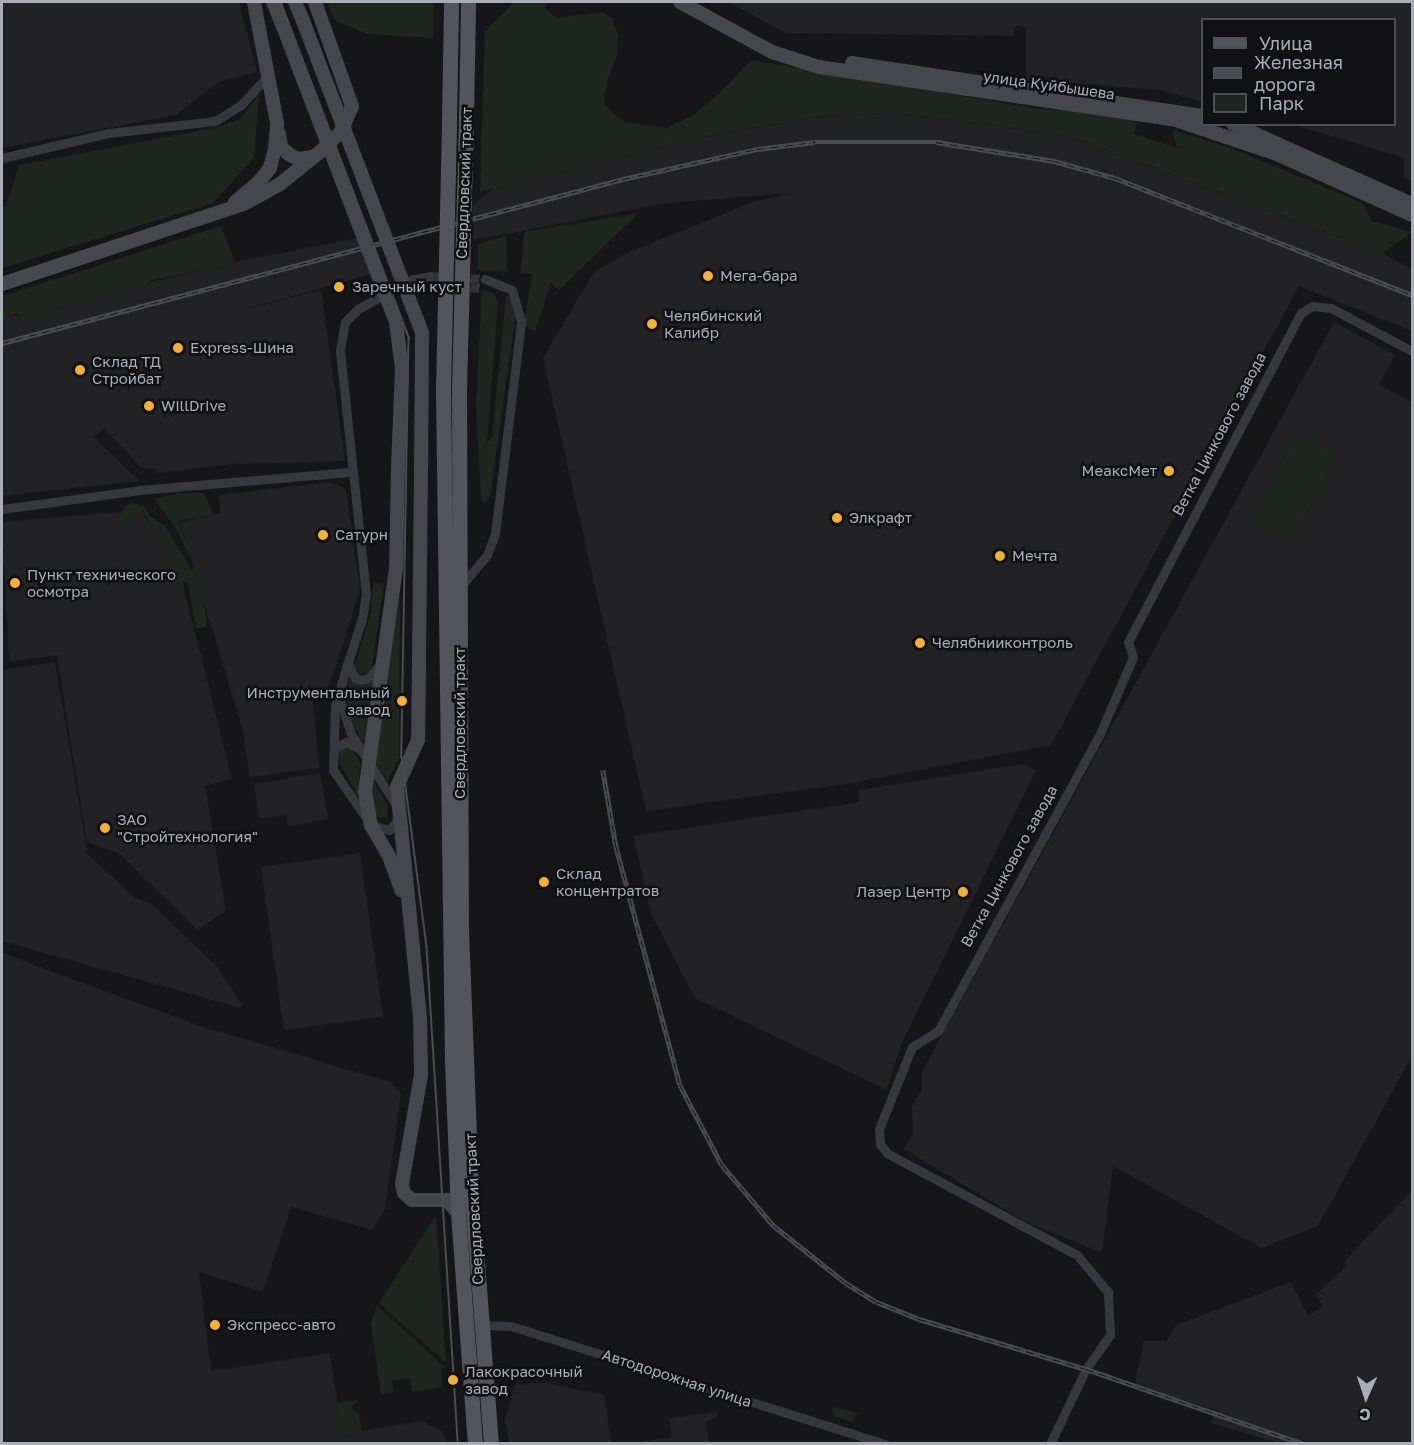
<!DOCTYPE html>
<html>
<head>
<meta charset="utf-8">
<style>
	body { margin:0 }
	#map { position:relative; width:1414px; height:1445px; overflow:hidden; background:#161618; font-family:"Golos Text",sans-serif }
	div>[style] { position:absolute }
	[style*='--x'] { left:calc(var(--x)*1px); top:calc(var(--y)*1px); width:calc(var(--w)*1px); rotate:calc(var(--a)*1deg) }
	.built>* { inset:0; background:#222225; transform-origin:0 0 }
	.green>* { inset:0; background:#1e261f; transform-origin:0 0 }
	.minor-tunnel>* { height:9px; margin-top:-4.5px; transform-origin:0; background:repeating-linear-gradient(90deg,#333438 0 9px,transparent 0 13.5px) }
	.minor>* { height:9px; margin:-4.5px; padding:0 4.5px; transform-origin:4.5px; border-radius:4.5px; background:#37383d }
	.secondary>* { height:14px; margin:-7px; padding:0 7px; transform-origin:7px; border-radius:7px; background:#45474d }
	.primary>* { height:15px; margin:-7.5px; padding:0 7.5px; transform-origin:7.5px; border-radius:7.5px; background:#53555c }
	.tram>* { height:1.5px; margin:-0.75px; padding:0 0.75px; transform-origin:0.75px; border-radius:0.75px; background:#4a4c52 }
	.rail>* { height:4.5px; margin-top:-2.25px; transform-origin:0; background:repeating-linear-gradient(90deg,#111113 0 7px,#4a4c52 0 14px); box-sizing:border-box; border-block:2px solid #4a4c52 }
	.secondary-bridge>* { height:14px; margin:-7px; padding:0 7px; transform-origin:7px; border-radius:7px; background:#45474d }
	.primary-bridge>* { height:15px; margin:-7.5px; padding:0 7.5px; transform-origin:7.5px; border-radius:7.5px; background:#53555c }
	.dots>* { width:16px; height:16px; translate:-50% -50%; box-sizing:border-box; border:3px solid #111113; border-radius:50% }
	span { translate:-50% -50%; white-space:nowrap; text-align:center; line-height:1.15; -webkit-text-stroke:5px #111113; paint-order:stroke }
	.street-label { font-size:15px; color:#a8adb8 }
	.poi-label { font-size:15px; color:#a8adb8 }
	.left { translate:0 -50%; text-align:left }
	.right { translate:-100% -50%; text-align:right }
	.frame { position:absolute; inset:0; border:3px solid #a8adb8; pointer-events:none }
	.legend { position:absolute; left:1201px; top:18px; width:195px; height:108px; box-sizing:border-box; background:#111113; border:2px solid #4d4f55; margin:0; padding:8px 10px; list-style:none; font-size:18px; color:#a8adb8 }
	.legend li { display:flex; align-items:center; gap:12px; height:30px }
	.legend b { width:30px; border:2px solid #4d4f55 }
	.north { position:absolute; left:1336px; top:1367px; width:60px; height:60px; -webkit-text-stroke:4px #111113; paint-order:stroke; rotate:183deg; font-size:16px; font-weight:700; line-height:24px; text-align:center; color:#a8adb8 }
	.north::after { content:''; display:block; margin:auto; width:21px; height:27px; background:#a8adb8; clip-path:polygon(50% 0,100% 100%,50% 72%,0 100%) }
</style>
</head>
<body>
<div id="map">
	<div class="built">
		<div style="clip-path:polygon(2px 2px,239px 2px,257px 72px,218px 82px,176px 115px,2px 148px)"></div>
		<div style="clip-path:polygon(728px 2px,1412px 2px,1412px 181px,1404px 178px,1404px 158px,1295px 125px,1394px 124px,1394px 20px,1202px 20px,1202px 102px,1160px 90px,1026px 79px,1026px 27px,1014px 26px,1013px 36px,786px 33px)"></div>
		<div style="clip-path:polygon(897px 113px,1066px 135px,1383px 253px,1412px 270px,1412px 331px,1299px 286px,1051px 745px,846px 784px,646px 811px,543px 358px,594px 272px,625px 254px,750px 203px,791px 193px,666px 203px,474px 240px,472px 206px,497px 185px,685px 140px,828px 115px)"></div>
		<div style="clip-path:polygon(358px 238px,375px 273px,233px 313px,321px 290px,345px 461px,233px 464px,157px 473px,156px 468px,143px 469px,103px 428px,94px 437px,139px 481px,2px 496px,2px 319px,229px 263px)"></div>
		<div style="clip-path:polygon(1334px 322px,1395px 355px,1379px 385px,1412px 402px,1412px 1056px,1318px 1226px,1262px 1248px,1113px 1166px,1102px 1253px,1026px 1222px,904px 1149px,913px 1134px,912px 1106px,922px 1089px,922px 1072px)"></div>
		<div style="clip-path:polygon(330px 482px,346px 489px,360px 590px,329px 687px,312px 690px,319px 768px,250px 777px,242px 727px,180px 522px,220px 514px,219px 495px)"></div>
		<div style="clip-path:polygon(141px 510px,180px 573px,232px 779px,205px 786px,226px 911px,197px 930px,120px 854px,87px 842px,57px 655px,9px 662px,2px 522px)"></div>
		<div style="clip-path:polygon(55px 662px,87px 851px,84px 851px,134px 897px,151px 903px,217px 967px,242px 1004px,240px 1008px,2px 941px,2px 670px)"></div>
		<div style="clip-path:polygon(1023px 764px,1036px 770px,900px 1047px,887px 1090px,695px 998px,651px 913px,633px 836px,859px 802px,858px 790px)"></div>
		<div style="clip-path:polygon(320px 773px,328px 819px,288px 826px,286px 815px,259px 819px,254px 784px)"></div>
		<div style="left:360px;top:853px;width:165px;height:100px;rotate:82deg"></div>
		<div style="clip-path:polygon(2px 953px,197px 1025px,390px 1082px,401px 1094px,385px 1209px,372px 1230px,291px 1207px,263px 1292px,199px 1272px,211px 1371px,330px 1353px,342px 1434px,422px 1421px,442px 1431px,448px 1443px,2px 1443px)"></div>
		<div style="clip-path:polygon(1412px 1190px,1411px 1443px,1279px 1443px,1211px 1423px,1214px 1410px,1135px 1384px,1144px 1341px,1166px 1341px,1176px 1325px,1291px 1282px,1308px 1316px,1323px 1306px,1315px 1295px,1347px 1266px,1344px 1262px)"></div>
		<div style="clip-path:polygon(543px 1382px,604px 1395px,611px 1443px,509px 1443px,505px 1421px,515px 1385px)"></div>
		<div style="clip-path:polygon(717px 1412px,717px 1416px,705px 1423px,710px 1443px,634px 1443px,672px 1437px,669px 1418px)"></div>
	</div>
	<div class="green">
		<div style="clip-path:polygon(327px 2px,434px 2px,433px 38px,367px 34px,334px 20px)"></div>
		<div style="clip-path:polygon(514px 2px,547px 2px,545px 8px,556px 18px,603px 12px,612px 18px,618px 35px,617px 55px,607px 81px,604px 104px,624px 122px,666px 128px,692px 116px,721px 92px,751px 60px,1040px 109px,1109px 112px,1137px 123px,1134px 134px,1177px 148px,1172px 130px,1228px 147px,1362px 203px,1372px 221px,1412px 232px,1383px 253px,1066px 135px,897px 113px,828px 115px,685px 140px,480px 192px,485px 32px)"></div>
		<div style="clip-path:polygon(259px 94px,254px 158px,213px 203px,2px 268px,2px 208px,7px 204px,19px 165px,214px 128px,240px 119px)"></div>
		<div style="clip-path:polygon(638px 213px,559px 290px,551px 282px,535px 332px,524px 325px,532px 274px,521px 273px,524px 232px)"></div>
		<div style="clip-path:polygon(221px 226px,235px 263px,152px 280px,143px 288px,135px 287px,40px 311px,32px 318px,16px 314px,2px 320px,2px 296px)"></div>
		<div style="clip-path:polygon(506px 236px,507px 272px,478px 270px,478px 244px)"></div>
		<div style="clip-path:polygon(482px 290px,494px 293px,498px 302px,487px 444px,492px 436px,506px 296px,512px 296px,516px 313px,490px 496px,484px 504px,481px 499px,476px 403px)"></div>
		<div style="left:1298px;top:434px;width:45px;height:97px;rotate:29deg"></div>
		<div style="clip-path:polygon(178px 493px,204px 493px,213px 515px,178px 521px,202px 584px,207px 627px,196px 629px,188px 584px,179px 580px,143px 510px,121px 521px,123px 508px,131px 503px,146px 507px,149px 515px,165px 526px,192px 570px,195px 566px,175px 527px,154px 499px)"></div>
		<div style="clip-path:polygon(373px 583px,384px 584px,372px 666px,368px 673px,361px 674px,355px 666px,371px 613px)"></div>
		<div style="clip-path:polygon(400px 595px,399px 757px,388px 781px,374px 761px)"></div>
		<div style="clip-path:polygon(349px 679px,365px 685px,374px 680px,364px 746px,346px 709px)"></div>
		<div style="clip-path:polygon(341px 746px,350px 747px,360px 762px,358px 797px,339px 762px)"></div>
		<div style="clip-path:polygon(371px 776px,388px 806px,387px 818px,377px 817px,372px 807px)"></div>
		<div style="clip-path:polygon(436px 1215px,446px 1363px,379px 1303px)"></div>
		<div style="clip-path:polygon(377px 1306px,446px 1368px,441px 1369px,442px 1387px,412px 1392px,410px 1378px,392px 1381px,394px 1392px,381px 1394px,371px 1323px)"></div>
		<div style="clip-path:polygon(358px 1400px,351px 1408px,359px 1414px,362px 1432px,341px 1435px,337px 1403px)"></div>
		<div style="clip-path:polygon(832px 1407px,857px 1413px,853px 1422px,833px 1416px)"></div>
	</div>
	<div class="minor-tunnel">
		<div style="--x:430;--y:276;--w:55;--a:3.1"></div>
		<div style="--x:430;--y:285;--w:54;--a:3.2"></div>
	</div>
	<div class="minor">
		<div style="--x:2;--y:158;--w:110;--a:-13.2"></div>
		<div style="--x:109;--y:133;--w:107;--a:-6.5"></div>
		<div style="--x:215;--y:121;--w:31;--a:-32"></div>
		<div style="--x:241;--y:105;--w:42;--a:-47.9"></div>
		<div style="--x:2;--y:509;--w:139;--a:-7.8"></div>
		<div style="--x:140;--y:490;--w:213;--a:-4.9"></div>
		<div style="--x:460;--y:587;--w:42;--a:-49.8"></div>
		<div style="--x:487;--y:555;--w:22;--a:-69"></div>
		<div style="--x:495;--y:534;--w:215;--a:-83"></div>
		<div style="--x:521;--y:321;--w:32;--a:-106"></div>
		<div style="--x:512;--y:290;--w:29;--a:-158"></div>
		<div style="--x:348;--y:663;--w:17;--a:65"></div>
		<div style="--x:355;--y:678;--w:6;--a:18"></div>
		<div style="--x:361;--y:680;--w:8;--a:-14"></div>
		<div style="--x:369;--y:678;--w:18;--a:-52"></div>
		<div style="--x:338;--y:696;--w:40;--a:71.1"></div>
		<div style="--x:351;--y:734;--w:88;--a:57.6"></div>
		<div style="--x:398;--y:808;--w:14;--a:98"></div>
		<div style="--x:396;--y:822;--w:11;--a:131"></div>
		<div style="--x:389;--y:830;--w:19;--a:-164"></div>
		<div style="--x:371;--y:825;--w:67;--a:-124.6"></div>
		<div style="--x:333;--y:770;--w:63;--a:-88.2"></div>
		<div style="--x:335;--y:707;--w:11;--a:-75"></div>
		<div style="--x:338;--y:696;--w:35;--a:-74"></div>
		<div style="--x:348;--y:662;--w:45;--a:-72"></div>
		<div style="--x:362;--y:619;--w:25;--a:-81"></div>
		<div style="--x:366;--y:594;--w:245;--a:-96.1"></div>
		<div style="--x:340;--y:350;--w:28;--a:-80"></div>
		<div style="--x:345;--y:322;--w:18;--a:-45"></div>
		<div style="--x:358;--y:309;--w:60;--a:-29.1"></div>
		<div style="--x:410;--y:280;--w:20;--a:-11"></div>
		<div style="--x:333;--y:755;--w:9;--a:-69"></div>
		<div style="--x:336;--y:747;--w:11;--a:-27"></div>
		<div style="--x:346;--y:742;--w:13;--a:27"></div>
		<div style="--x:481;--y:1325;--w:30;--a:2"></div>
		<div style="--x:511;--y:1326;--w:393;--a:17.5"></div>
		<div style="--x:1050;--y:1444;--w:83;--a:-64.4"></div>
		<div style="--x:1086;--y:1369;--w:42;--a:-54.8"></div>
		<div style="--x:1110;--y:1335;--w:43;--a:-92.7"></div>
		<div style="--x:1108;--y:1292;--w:48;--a:-130"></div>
		<div style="--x:1077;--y:1255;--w:216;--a:-151.8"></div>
		<div style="--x:887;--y:1153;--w:11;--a:-128"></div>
		<div style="--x:880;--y:1144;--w:15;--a:-94"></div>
		<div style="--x:879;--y:1129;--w:88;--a:-68.1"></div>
		<div style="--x:912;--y:1047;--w:31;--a:-32"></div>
		<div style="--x:938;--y:1031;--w:336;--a:-61.4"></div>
		<div style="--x:1099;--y:736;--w:86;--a:-66.7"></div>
		<div style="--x:1133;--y:657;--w:16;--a:-108"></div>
		<div style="--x:1128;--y:642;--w:372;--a:-62.3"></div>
		<div style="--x:1301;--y:313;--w:13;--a:-32"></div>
		<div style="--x:1312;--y:306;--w:19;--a:6"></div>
		<div style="--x:1331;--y:308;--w:92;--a:28"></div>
	</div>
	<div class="secondary">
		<div style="--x:273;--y:2;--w:29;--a:68"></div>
		<div style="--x:295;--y:2;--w:21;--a:67"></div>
		<div style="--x:680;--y:2;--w:105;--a:28.5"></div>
		<div style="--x:772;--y:52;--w:49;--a:17.7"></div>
		<div style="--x:819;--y:67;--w:361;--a:8.4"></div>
		<div style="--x:1176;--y:120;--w:107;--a:18.6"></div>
		<div style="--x:1277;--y:154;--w:148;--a:24.3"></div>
		<div style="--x:852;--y:63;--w:354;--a:8.6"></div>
		<div style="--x:1233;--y:124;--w:196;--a:24.1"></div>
		<div style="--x:279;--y:134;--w:13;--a:81"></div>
		<div style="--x:281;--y:147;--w:12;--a:42"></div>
		<div style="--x:290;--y:155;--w:9;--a:27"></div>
		<div style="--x:298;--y:159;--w:15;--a:-8"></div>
		<div style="--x:235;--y:202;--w:30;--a:-40"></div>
		<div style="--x:258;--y:183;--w:19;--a:-51"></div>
		<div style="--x:270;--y:168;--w:21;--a:-76"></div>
		<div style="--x:275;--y:148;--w:25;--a:-85"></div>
		<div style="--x:277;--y:123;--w:123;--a:-100.8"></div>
		<div style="--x:2;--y:284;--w:255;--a:-18.3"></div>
		<div style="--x:244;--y:204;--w:41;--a:-29.1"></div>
		<div style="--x:280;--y:184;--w:53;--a:-38.8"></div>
		<div style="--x:321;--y:151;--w:28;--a:-44"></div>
		<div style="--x:341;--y:132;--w:28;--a:-67"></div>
		<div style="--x:352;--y:106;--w:110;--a:-109.6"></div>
		<div style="--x:398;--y:468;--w:100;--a:91.1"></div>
		<div style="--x:396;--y:568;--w:226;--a:97.9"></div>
		<div style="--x:365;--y:792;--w:34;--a:80"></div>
		<div style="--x:371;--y:825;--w:36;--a:60"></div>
		<div style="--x:389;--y:856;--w:37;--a:70"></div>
		<div style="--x:421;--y:470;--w:270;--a:90.6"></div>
		<div style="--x:418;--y:740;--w:51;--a:114.1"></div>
		<div style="--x:397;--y:787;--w:230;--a:84.3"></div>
		<div style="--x:420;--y:1016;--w:59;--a:89"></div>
		<div style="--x:421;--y:1075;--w:111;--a:99.9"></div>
		<div style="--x:402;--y:1184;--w:9;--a:77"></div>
		<div style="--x:404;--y:1193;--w:11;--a:41"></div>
		<div style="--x:412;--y:1200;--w:35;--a:0"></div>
		<div style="--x:447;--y:1200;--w:17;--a:50"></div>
	</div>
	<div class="primary">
		<div style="--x:449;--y:120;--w:118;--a:-89"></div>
		<div style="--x:466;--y:120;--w:118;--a:-89"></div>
		<div style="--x:459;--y:389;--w:539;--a:89.79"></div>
		<div style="--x:461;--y:928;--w:256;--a:87.8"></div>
		<div style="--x:471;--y:1184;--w:261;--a:85.6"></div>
		<div style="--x:443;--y:390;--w:672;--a:89.23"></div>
		<div style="--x:452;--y:1062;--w:151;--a:87.7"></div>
		<div style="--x:458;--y:1213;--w:232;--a:85.8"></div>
	</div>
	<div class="tram">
		<div style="--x:281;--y:2;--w:360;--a:69.1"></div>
		<div style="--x:409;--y:338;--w:419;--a:91"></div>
		<div style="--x:402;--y:757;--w:192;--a:82.5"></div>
		<div style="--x:427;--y:947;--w:498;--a:86.4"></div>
	</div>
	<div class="rail">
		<div style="--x:2;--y:343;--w:642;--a:-14.79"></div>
		<div style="--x:623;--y:179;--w:137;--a:-12.6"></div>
		<div style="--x:757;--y:149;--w:58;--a:-6.9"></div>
		<div style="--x:815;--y:142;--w:121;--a:0"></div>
		<div style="--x:936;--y:142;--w:120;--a:9.1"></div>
		<div style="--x:1054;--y:161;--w:63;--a:15.6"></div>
		<div style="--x:1115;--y:178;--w:319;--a:21.5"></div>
		<div style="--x:603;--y:770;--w:77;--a:80.3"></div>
		<div style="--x:616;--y:846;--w:247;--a:75"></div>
		<div style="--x:680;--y:1085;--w:90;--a:62.3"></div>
		<div style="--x:722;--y:1165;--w:79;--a:49.6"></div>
		<div style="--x:773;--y:1225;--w:93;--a:38.5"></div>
		<div style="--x:846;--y:1283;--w:36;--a:32"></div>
		<div style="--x:877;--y:1302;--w:45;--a:22"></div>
		<div style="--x:919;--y:1319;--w:174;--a:16.7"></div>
		<div style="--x:1086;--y:1369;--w:231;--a:19"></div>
	</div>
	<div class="secondary-bridge">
		<div style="--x:303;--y:21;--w:334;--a:69.1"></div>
		<div style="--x:422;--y:333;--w:137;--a:90.4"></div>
		<div style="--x:284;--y:29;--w:314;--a:69.1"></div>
		<div style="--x:396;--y:322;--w:46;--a:82.6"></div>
		<div style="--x:402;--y:368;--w:100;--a:92.3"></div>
	</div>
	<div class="primary-bridge">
		<div style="--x:459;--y:389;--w:269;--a:-88.5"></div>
		<div style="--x:443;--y:390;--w:270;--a:-88.7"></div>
	</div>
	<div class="dots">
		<div style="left:708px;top:276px;background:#f2b134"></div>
		<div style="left:339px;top:287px;background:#f2b134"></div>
		<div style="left:652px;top:324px;background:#f2b134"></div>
		<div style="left:178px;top:348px;background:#f2b134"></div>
		<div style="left:80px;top:370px;background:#f2b134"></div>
		<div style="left:149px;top:406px;background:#f2b134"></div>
		<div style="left:1169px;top:471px;background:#f2b134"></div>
		<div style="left:837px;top:518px;background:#f2b134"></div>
		<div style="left:323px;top:535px;background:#f2b134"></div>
		<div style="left:1000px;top:556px;background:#f2b134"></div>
		<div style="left:15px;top:583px;background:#f2b134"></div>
		<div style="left:920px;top:643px;background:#f2b134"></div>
		<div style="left:402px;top:701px;background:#f2b134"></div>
		<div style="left:105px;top:828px;background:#f2b134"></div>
		<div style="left:544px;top:882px;background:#f2b134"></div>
		<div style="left:963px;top:892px;background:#f2b134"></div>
		<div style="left:215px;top:1325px;background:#f2b134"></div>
		<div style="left:453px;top:1380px;background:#f2b134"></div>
	</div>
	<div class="street-label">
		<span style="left:1049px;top:85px;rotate:8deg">улица Куйбышева</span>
		<span style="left:464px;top:183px;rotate:-88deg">Свердловский тракт</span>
		<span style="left:1219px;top:434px;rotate:-62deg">Ветка Цинкового завода</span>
		<span style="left:460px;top:723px;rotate:-90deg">Свердловский тракт</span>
		<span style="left:1009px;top:866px;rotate:-61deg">Ветка Цинкового завода</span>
		<span style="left:474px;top:1209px;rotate:-93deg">Свердловский тракт</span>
		<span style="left:677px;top:1378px;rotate:18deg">Автодорожная улица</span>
	</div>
	<div class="poi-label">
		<span class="left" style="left:720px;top:276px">Мега-бара</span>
		<span class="left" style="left:352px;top:287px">Заречный куст</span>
		<span class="left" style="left:664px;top:324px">Челябинский<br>Калибр</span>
		<span class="left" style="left:190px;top:348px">Express-Шина</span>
		<span class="left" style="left:92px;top:370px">Склад ТД<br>Стройбат</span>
		<span class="left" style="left:161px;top:406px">WillDrive</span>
		<span class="right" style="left:1157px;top:471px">МеаксМет</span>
		<span class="left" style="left:849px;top:518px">Элкрафт</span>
		<span class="left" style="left:335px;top:535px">Сатурн</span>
		<span class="left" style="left:1012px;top:556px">Мечта</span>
		<span class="left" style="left:27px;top:583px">Пункт технического<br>осмотра</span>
		<span class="left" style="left:932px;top:643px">Челябнииконтроль</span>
		<span class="right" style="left:390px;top:701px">Инструментальный<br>завод</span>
		<span class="left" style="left:117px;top:828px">ЗАО<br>"Стройтехнология"</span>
		<span class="left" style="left:556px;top:882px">Склад<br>концентратов</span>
		<span class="right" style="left:951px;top:892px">Лазер Центр</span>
		<span class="left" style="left:227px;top:1325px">Экспресс-авто</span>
		<span class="left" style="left:465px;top:1380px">Лакокрасочный<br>завод</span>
	</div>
	<div class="frame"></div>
	<ul class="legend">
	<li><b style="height:8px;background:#53555c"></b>Улица</li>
	<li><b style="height:8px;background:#4a4c52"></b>Железная дорога</li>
	<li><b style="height:16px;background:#1e261f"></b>Парк</li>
	</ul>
	<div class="north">С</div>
</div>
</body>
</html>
